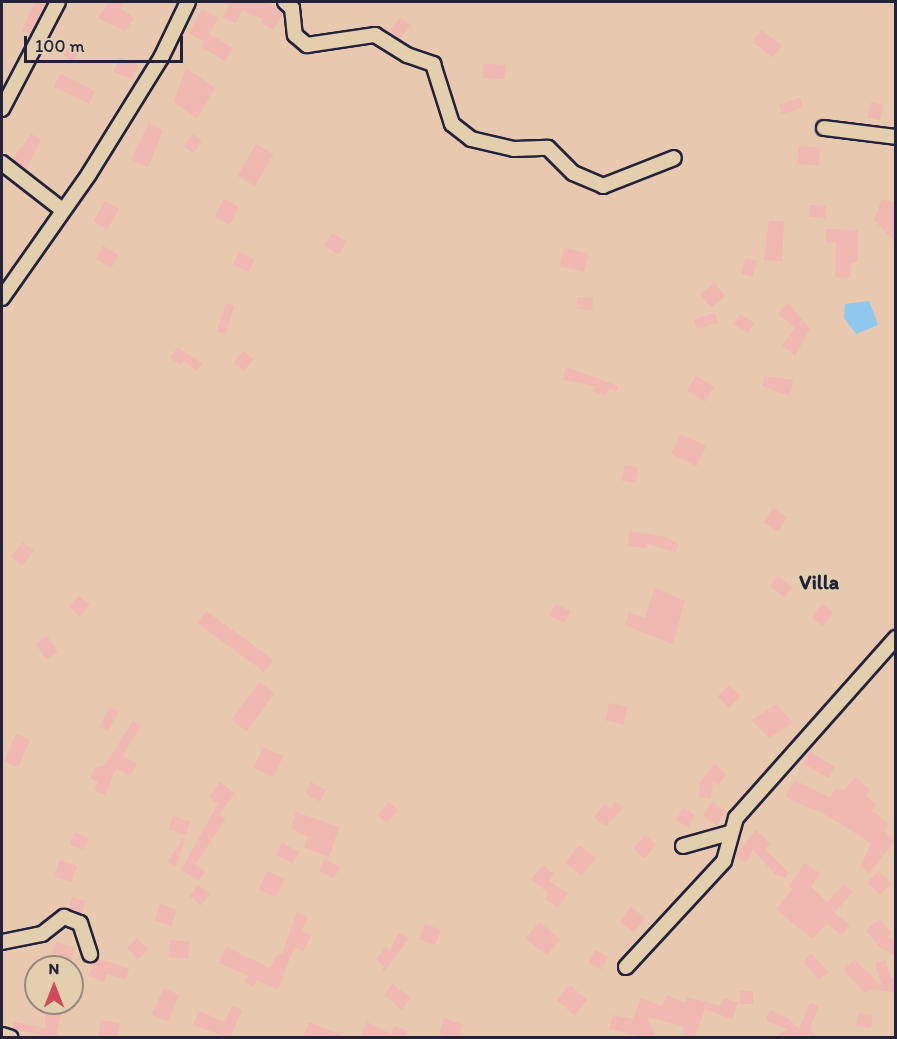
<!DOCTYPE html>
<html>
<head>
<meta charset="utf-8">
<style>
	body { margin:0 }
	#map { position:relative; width:897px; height:1039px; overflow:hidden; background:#e8c8af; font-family:Itim,sans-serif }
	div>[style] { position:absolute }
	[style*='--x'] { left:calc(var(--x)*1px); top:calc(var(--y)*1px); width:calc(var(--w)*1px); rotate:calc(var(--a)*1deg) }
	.water>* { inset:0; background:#8fc7ee }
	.building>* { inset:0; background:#f1b7b1; transform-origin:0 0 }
	.roads { filter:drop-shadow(2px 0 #22223b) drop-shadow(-2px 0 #22223b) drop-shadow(0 2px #22223b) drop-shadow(0 -2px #22223b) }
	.minor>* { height:14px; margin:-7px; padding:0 7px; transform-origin:7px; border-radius:7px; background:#e3cead }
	span { translate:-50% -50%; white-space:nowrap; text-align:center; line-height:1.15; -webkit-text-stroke:6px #e3cead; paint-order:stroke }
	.neighbourhood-label { font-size:21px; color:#22223b; font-weight:700 }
	.frame { position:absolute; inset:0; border:3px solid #22223b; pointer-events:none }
	.north { position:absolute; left:24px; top:955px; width:60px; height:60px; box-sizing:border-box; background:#e3cead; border:2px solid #96897f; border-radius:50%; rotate:0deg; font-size:16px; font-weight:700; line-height:24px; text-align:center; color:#22223b }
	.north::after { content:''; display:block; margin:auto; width:21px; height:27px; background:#d1495b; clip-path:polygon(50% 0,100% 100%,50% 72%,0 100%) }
	.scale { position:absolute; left:24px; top:36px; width:159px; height:27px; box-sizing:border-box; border:3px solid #22223b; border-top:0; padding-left:8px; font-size:18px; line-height:21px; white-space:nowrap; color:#22223b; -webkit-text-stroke:4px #e3cead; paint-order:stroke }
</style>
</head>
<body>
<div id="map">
	<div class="water">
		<div style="clip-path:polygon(869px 301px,878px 325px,856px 334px,844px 318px,845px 304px)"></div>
	</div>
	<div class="building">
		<div style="clip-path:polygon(34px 2px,48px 2px,31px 34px,22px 31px)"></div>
		<div style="clip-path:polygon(110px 2px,124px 2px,120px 8px,134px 18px,125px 31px,98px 18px)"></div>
		<div style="clip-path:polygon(222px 2px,268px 2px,283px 13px,273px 30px,261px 23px,263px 19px,242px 10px,236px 24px,223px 18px,229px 5px)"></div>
		<div style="clip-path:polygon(202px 9px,218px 18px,209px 34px,233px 48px,225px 61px,201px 47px,204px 42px,189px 33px)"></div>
		<div style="left:401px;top:17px;width:13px;height:18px;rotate:39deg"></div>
		<div style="left:761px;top:30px;width:26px;height:15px;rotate:36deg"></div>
		<div style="left:73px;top:41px;width:11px;height:17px;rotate:34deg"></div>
		<div style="left:119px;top:57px;width:20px;height:16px;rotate:20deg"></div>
		<div style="left:483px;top:64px;width:23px;height:14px;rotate:2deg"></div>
		<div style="clip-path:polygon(186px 68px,215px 88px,197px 119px,174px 102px)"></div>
		<div style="left:60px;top:74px;width:39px;height:14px;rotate:26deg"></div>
		<div style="left:800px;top:98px;width:10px;height:22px;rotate:73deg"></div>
		<div style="left:871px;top:102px;width:13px;height:16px;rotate:13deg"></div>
		<div style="clip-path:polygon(149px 123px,163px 130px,148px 168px,131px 159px)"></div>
		<div style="clip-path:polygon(31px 134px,41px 139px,26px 170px,12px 160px)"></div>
		<div style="left:192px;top:134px;width:12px;height:15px;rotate:35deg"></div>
		<div style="left:256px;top:144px;width:20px;height:37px;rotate:30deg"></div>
		<div style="left:799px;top:146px;width:21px;height:18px;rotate:5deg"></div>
		<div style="left:224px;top:199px;width:17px;height:20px;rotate:28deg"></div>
		<div style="clip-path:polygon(882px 199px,895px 203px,896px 243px,874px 220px)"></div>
		<div style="left:105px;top:201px;width:16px;height:23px;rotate:30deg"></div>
		<div style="left:810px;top:205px;width:16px;height:12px;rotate:4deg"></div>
		<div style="clip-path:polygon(769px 221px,784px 221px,782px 261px,764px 260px)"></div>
		<div style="clip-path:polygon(826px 229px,858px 230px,858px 262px,851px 262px,850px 278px,835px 277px,836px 243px,826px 242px)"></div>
		<div style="left:332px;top:233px;width:17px;height:15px;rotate:31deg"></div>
		<div style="left:103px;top:246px;width:18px;height:15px;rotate:29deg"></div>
		<div style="left:564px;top:248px;width:25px;height:19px;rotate:12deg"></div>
		<div style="left:239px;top:252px;width:17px;height:14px;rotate:25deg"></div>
		<div style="left:745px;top:258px;width:12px;height:16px;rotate:14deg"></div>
		<div style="left:714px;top:283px;width:17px;height:18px;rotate:50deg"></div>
		<div style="left:577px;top:297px;width:16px;height:12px;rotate:4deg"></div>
		<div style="left:226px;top:303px;width:9px;height:30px;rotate:18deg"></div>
		<div style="clip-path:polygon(788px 303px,810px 329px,795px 356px,782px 345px,795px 328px,778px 314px)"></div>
		<div style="left:715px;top:313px;width:10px;height:22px;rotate:73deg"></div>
		<div style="left:740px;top:314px;width:17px;height:12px;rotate:33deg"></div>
		<div style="clip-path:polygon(178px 347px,179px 348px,203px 364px,196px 371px,184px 360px,181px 365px,170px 358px)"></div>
		<div style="left:243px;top:351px;width:13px;height:15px;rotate:39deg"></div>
		<div style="clip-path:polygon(566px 367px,618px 386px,617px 391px,609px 389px,606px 396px,593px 391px,595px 386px,563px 380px)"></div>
		<div style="left:696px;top:376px;width:21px;height:17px;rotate:31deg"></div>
		<div style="clip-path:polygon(764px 376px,793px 380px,790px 396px,762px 386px)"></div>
		<div style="left:681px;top:434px;width:28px;height:22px;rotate:26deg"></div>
		<div style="left:625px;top:465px;width:14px;height:16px;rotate:12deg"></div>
		<div style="left:773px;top:508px;width:17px;height:17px;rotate:33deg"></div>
		<div style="clip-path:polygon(629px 531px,666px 537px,678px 544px,676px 552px,647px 544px,647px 548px,628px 546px)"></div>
		<div style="left:23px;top:542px;width:14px;height:19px;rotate:39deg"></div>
		<div style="left:778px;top:576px;width:18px;height:13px;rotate:38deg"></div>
		<div style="clip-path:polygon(655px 588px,685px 601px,673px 644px,625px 625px,629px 612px,645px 618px)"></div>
		<div style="left:79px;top:596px;width:14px;height:15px;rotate:39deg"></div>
		<div style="left:555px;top:604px;width:17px;height:13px;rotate:25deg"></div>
		<div style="left:822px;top:604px;width:14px;height:17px;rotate:36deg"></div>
		<div style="left:206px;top:611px;width:83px;height:15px;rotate:36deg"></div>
		<div style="left:47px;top:636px;width:19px;height:14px;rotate:55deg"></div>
		<div style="left:259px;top:682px;width:19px;height:47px;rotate:36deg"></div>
		<div style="left:729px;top:685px;width:16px;height:16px;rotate:45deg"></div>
		<div style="left:609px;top:703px;width:19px;height:18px;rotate:12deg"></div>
		<div style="clip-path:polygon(777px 704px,793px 723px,769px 738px,751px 720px)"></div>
		<div style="left:110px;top:707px;width:10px;height:22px;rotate:29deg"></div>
		<div style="clip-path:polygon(133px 721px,141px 726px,122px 756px,137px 764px,130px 776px,116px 768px,105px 795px,94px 790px,98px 782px,90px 778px,95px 767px,105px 765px)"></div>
		<div style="left:16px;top:734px;width:15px;height:30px;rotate:23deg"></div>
		<div style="left:263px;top:747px;width:22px;height:23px;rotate:24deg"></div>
		<div style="left:810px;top:752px;width:29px;height:13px;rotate:31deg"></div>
		<div style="clip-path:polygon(714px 763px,726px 774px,718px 785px,713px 781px,711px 798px,699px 797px,700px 783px)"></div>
		<div style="clip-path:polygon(856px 777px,870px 790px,866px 795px,876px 805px,872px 810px,889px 824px,884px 830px,894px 842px,869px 873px,861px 866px,871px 843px,828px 816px,785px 797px,795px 780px,830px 798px,836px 788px,844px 790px)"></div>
		<div style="clip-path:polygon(220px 782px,235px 793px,219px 815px,226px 818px,195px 865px,205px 871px,199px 880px,181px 870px,218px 804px,209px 797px)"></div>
		<div style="left:311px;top:782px;width:17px;height:13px;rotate:28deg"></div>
		<div style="left:389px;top:802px;width:12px;height:17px;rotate:42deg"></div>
		<div style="clip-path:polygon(615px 802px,624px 807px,606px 826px,594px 818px,604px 804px,611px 809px)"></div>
		<div style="left:712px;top:802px;width:17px;height:17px;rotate:33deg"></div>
		<div style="left:683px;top:808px;width:14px;height:14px;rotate:30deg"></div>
		<div style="clip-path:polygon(296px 812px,339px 827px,329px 857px,304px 848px,308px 837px,291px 828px)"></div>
		<div style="left:173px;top:816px;width:18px;height:14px;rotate:19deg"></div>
		<div style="clip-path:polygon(756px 830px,770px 843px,765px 849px,789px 873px,785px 878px,775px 874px,753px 850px,746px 863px,735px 856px)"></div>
		<div style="left:75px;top:832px;width:15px;height:13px;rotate:23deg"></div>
		<div style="left:645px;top:835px;width:15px;height:18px;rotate:42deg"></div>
		<div style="clip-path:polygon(182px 838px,185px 839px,176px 867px,168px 862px)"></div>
		<div style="left:282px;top:843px;width:19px;height:13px;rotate:28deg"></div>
		<div style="left:579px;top:845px;width:21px;height:23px;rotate:37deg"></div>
		<div style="left:325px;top:859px;width:17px;height:13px;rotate:28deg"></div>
		<div style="left:60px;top:860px;width:18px;height:17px;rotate:19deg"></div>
		<div style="clip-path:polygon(805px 863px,820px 873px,811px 887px,827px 902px,844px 884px,853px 892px,834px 913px,850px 925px,842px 935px,827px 924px,812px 939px,776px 909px,793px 889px,789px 886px)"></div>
		<div style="clip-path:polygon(543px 865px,554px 874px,549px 881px,568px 893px,558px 908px,545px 899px,548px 893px,531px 879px)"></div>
		<div style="left:267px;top:871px;width:19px;height:20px;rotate:25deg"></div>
		<div style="left:878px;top:871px;width:18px;height:16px;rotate:43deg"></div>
		<div style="left:198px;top:885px;width:15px;height:14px;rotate:37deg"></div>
		<div style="clip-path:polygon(72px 897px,85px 901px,82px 914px,69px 909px)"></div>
		<div style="left:160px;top:904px;width:18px;height:17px;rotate:19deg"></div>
		<div style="left:631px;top:907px;width:18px;height:18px;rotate:38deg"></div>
		<div style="clip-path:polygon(297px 912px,308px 918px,301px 931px,311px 935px,304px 951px,294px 947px,278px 990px,257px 980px,253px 987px,245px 982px,249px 976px,219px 963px,226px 947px,270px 968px,278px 953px,282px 954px)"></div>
		<div style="clip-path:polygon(880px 919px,891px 933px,887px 937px,896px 941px,896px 956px,879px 947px,866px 930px)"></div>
		<div style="left:539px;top:922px;width:27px;height:21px;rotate:39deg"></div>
		<div style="left:425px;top:924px;width:17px;height:16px;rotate:21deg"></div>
		<div style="clip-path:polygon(398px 933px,409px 938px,382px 974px,384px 966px,376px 959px,386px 947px,390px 951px)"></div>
		<div style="left:137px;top:938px;width:16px;height:14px;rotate:45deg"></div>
		<div style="left:170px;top:940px;width:20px;height:17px;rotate:6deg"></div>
		<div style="left:56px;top:942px;width:20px;height:13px;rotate:18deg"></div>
		<div style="left:595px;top:950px;width:15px;height:14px;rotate:28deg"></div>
		<div style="clip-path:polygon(811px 953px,829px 972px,819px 980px,804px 962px)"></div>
		<div style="clip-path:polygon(97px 959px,129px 968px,126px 979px,107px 974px,104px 982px,88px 976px)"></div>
		<div style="clip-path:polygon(854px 959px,882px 986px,875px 963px,885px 960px,891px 978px,896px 979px,896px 993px,875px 989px,864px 993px,844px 970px)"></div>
		<div style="clip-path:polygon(392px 984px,410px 997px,402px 1010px,384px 995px)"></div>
		<div style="left:570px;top:985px;width:23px;height:20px;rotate:41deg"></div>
		<div style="left:164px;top:988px;width:17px;height:29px;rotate:25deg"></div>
		<div style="left:740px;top:991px;width:13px;height:13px"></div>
		<div style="clip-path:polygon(667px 995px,685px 1003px,687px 997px,721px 1006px,724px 998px,738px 1003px,732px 1019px,705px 1009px,694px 1038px,684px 1038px,683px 1026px,647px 1017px,655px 1034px,648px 1038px,609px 1029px,613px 1015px,633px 1019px,641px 998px,662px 1006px)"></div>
		<div style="clip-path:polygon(810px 1003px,819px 1006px,809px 1030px,819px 1038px,775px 1038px,787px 1029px,766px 1020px,770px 1010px,788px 1018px,799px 1029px)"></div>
		<div style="clip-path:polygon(45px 1005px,62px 1006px,56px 1038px,12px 1029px,14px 1022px,45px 1028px)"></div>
		<div style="clip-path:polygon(232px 1006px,242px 1010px,230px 1038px,193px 1025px,199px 1011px,225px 1022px)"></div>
		<div style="left:858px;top:1013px;width:15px;height:13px;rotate:8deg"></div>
		<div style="clip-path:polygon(444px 1018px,463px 1025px,459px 1038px,439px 1034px)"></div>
		<div style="left:101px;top:1020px;width:19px;height:16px;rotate:9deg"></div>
		<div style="clip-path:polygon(309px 1022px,347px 1037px,347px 1038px,303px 1038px)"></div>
		<div style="clip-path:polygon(367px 1022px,391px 1034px,394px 1026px,408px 1031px,405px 1038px,360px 1038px)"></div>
	</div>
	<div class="roads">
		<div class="minor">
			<div style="--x:285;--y:2;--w:9;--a:41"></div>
			<div style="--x:292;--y:8;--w:27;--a:84"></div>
			<div style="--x:295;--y:35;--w:16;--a:40"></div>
			<div style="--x:307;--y:45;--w:69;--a:-8.4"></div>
			<div style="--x:375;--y:35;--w:38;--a:32"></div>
			<div style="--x:407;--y:55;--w:28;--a:19"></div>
			<div style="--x:433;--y:64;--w:63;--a:72.4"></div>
			<div style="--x:452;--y:124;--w:24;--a:38"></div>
			<div style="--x:471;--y:139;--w:44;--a:13.1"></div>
			<div style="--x:514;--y:149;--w:34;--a:-2"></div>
			<div style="--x:548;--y:148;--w:35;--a:45"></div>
			<div style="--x:573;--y:173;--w:33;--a:23"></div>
			<div style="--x:603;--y:186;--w:76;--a:-21.5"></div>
			<div style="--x:2;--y:109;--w:121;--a:-62.4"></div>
			<div style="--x:824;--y:128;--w:73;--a:7.1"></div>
			<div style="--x:2;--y:163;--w:75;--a:37.9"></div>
			<div style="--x:2;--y:298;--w:151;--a:-54.9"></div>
			<div style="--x:89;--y:174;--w:137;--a:-58.2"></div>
			<div style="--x:161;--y:58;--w:62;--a:-64.3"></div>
			<div style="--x:683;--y:846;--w:48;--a:-15.8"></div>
			<div style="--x:2;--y:942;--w:41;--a:-11.3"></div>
			<div style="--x:42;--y:934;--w:28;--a:-38"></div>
			<div style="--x:64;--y:917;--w:17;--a:21"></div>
			<div style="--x:80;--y:923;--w:33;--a:72"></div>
			<div style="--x:626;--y:967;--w:144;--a:-47.2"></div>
			<div style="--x:724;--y:861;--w:45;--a:-74.4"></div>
			<div style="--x:736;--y:818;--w:241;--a:-48.4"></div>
			<div style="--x:2;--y:1035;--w:9;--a:18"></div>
		</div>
	</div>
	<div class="neighbourhood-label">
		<span style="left:819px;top:582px">Villa</span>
	</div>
	<div class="frame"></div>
	<div class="north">N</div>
	<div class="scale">100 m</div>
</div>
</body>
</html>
